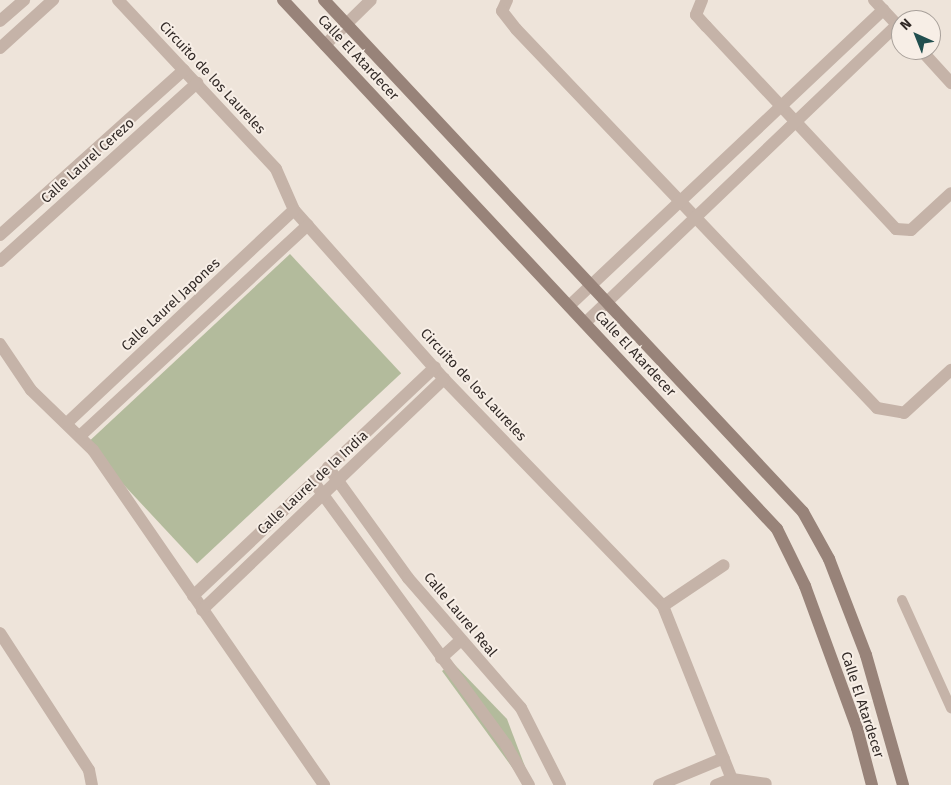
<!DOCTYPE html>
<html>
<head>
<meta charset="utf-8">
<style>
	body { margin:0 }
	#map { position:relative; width:951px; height:785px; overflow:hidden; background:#eee4da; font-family:"Fira Sans",sans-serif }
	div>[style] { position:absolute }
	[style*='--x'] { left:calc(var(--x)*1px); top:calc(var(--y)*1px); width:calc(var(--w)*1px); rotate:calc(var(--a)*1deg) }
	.green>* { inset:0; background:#b3bb9c; transform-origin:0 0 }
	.lane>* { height:10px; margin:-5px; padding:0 5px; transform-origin:5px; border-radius:5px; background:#c5b3a8 }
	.street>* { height:12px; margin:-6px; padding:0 6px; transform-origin:6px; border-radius:6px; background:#c5b3a8 }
	.secondary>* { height:12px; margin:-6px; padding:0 6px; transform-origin:6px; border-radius:6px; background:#988379 }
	span { translate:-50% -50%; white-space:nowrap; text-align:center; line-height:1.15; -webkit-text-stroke:4px #f7eee6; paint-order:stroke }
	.street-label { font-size:14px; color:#322a27 }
	.north { position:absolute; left:891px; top:10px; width:50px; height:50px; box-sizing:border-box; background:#f7eee6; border:1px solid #a8a09a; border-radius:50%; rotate:316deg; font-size:14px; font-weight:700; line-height:20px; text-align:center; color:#322a27 }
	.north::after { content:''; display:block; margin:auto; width:18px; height:22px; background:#214f4f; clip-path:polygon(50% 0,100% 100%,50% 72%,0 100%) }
</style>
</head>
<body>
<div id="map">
	<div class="green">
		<div style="left:290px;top:254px;width:163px;height:279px;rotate:47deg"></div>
		<div style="clip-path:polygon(453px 663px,507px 719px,532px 785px,525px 785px,442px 671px)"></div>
	</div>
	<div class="lane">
		<div style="--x:902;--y:600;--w:119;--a:65.6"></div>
	</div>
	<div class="street">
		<div style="--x:118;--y:0;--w:231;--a:46.9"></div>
		<div style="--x:276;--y:169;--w:45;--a:66.3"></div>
		<div style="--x:294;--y:210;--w:226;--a:48.4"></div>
		<div style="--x:444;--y:379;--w:315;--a:46"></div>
		<div style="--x:663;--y:606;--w:186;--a:68.3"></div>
		<div style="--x:507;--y:0;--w:12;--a:114"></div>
		<div style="--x:502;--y:11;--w:23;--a:52"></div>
		<div style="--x:516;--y:29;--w:523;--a:46.39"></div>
		<div style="--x:877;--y:408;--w:27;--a:10"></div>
		<div style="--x:904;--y:413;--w:64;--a:-42.5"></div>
		<div style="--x:702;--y:0;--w:16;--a:112"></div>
		<div style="--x:696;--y:15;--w:15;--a:48"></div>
		<div style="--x:706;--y:26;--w:278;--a:46.9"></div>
		<div style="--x:896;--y:229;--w:15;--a:4"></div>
		<div style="--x:911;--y:230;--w:54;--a:-42.8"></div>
		<div style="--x:874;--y:0;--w:40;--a:47"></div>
		<div style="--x:0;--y:21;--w:32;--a:-41"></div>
		<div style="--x:325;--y:45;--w:64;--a:-44.4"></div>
		<div style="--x:0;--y:48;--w:72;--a:-42.2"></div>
		<div style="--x:921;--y:50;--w:45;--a:47.7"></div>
		<div style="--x:0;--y:235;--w:247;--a:-41.9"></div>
		<div style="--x:0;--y:261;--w:266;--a:-42.1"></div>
		<div style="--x:569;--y:306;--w:432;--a:-43.3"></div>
		<div style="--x:585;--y:323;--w:431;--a:-43.7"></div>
		<div style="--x:0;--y:344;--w:55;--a:56"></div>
		<div style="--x:31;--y:390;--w:86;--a:44.1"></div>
		<div style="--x:93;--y:450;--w:407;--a:55.4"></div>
		<div style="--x:68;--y:422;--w:310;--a:-43.2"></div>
		<div style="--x:81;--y:435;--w:309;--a:-42.8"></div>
		<div style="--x:328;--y:467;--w:137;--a:54.2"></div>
		<div style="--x:408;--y:578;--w:172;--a:49"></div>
		<div style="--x:521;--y:708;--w:86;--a:63.1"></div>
		<div style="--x:313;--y:481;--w:327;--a:53.8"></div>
		<div style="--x:506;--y:745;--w:46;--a:60.1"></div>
		<div style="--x:193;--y:596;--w:333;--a:-43.4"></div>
		<div style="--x:663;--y:606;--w:73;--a:-33.9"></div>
		<div style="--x:202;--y:610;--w:335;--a:-43.7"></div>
		<div style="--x:0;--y:633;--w:163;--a:57"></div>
		<div style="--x:89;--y:770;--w:15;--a:79"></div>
		<div style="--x:441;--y:658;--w:25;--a:-42"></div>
		<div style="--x:732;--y:779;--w:34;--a:8"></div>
		<div style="--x:659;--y:785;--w:70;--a:-22.6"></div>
		<div style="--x:716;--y:785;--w:17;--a:-21"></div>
	</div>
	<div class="secondary">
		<div style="--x:283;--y:0;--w:724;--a:46.96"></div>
		<div style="--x:777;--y:529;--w:64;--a:63.8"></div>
		<div style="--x:805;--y:586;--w:151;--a:69.9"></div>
		<div style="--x:857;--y:728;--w:59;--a:75.3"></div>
		<div style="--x:324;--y:0;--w:701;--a:46.91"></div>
		<div style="--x:803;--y:512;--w:54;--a:61"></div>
		<div style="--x:829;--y:559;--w:103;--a:68.9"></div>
		<div style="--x:866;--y:655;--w:135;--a:74.1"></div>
	</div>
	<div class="street-label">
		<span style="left:358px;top:58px;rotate:47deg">Calle El Atardecer</span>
		<span style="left:212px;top:78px;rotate:47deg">Circuito de los Laureles</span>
		<span style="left:88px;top:161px;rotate:-42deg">Calle Laurel Cerezo</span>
		<span style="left:171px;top:305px;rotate:-43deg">Calle Laurel Japones</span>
		<span style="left:635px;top:354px;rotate:47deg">Calle El Atardecer</span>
		<span style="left:473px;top:385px;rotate:47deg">Circuito de los Laureles</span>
		<span style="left:313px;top:483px;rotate:-43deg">Calle Laurel de la India</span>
		<span style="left:460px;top:615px;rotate:50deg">Calle Laurel Real</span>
		<span style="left:862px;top:705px;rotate:72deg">Calle El Atardecer</span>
	</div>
	<div class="north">N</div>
</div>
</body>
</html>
